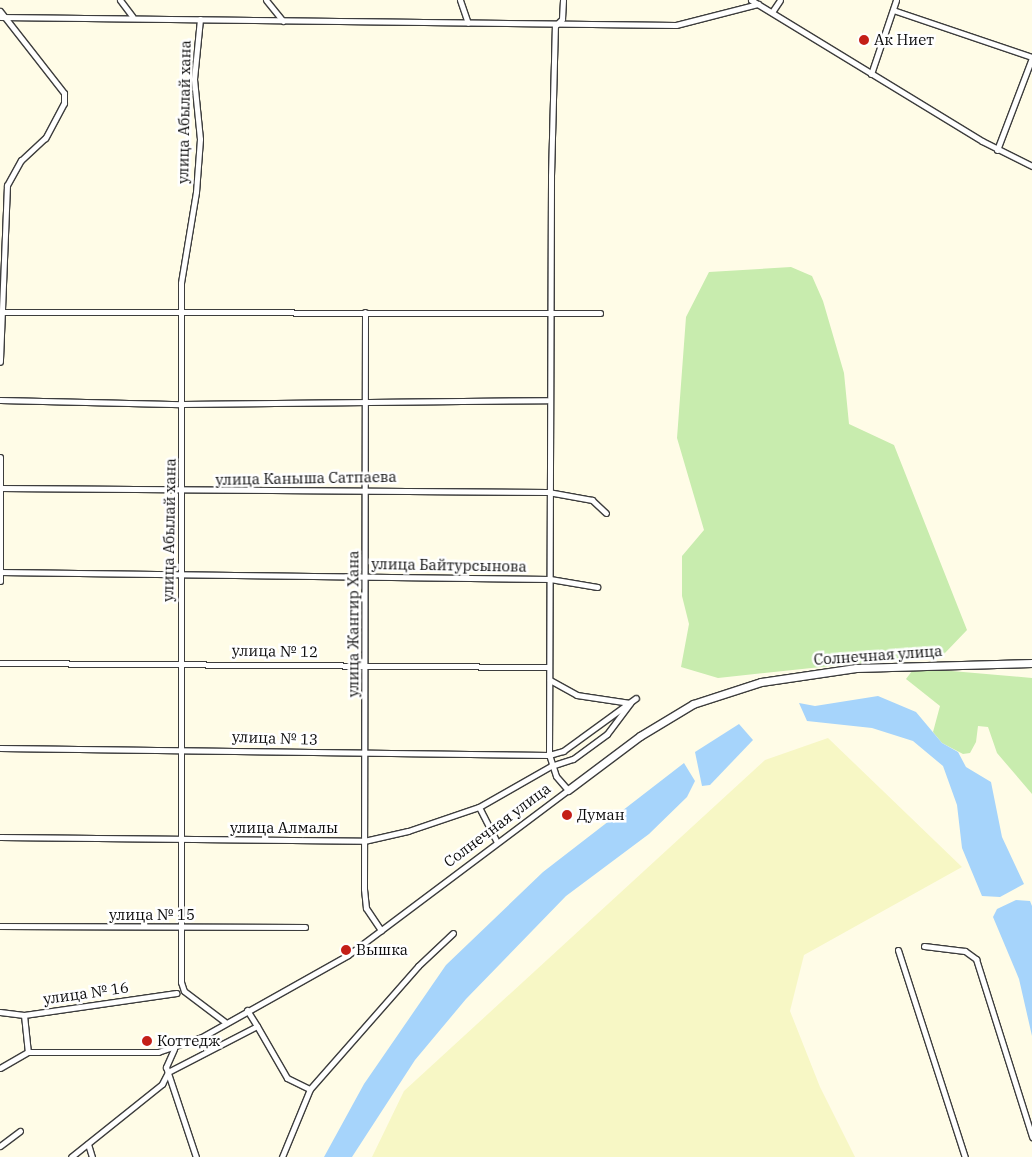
<!DOCTYPE html>
<html>
<head>
<meta charset="utf-8">
<style>
	body { margin:0 }
	#map { position:relative; width:1032px; height:1157px; overflow:hidden; background:#fffce7; font-family:"IBM Plex Serif",serif }
	div>[style] { position:absolute }
	[style*='--x'] { left:calc(var(--x)*1px); top:calc(var(--y)*1px); width:calc(var(--w)*1px); rotate:calc(var(--a)*1deg) }
	.farmland>* { inset:0; background:#f7f7c5 }
	.green>* { inset:0; background:#c8ecae }
	.water>* { inset:0; background:#a6d4fb }
	.roads { filter:drop-shadow(1px 0 #3d3d3d) drop-shadow(-1px 0 #3d3d3d) drop-shadow(0 1px #3d3d3d) drop-shadow(0 -1px #3d3d3d) }
	.minor>* { height:5px; margin:-2.5px; padding:0 2.5px; transform-origin:2.5px; border-radius:2.5px; background:#fff }
	.tertiary>* { height:7px; margin:-3.5px; padding:0 3.5px; transform-origin:3.5px; border-radius:3.5px; background:#fff }
	.dots>* { width:14px; height:14px; translate:-50% -50%; box-sizing:border-box; border:2px solid #fff; border-radius:50% }
	span { translate:-50% -50%; white-space:nowrap; text-align:center; line-height:1.15; -webkit-text-stroke:5px #fff; paint-order:stroke }
	.poi-label { font-size:15px; color:#0a0a0a }
	.left { translate:0 -50%; text-align:left }
	.street-label { font-size:15px; color:#0a0a0a }
</style>
</head>
<body>
<div id="map">
	<div class="farmland">
		<div style="clip-path:polygon(828px 738px,962px 867px,804px 955px,790px 1011px,820px 1087px,855px 1157px,372px 1157px,404px 1091px,765px 760px)"></div>
	</div>
	<div class="green">
		<div style="clip-path:polygon(791px 267px,812px 276px,823px 301px,844px 373px,849px 424px,894px 445px,967px 630px,944px 654px,718px 678px,681px 667px,689px 624px,682px 596px,682px 556px,704px 530px,677px 438px,686px 317px,709px 272px)"></div>
		<div style="clip-path:polygon(940px 670px,1032px 678px,1032px 794px,997px 753px,988px 727px,978px 726px,976px 742px,970px 753px,963px 754px,942px 743px,933px 732px,940px 706px,906px 679px,912px 671px)"></div>
	</div>
	<div class="water">
		<div style="clip-path:polygon(878px 696px,916px 712px,942px 743px,958px 752px,966px 767px,991px 782px,1002px 837px,1024px 884px,1000px 897px,982px 896px,962px 848px,957px 805px,943px 766px,913px 741px,872px 728px,807px 721px,799px 703px,815px 706px)"></div>
		<div style="clip-path:polygon(739px 724px,753px 740px,710px 785px,702px 786px,695px 752px)"></div>
		<div style="clip-path:polygon(684px 763px,695px 781px,687px 797px,649px 834px,566px 896px,466px 999px,415px 1060px,352px 1157px,324px 1157px,364px 1084px,446px 965px,543px 872px)"></div>
		<div style="clip-path:polygon(1016px 900px,1030px 901px,1032px 906px,1032px 1036px,1019px 979px,993px 917px,997px 909px)"></div>
	</div>
	<div class="roads">
		<div class="minor">
			<div style="--x:120;--y:0;--w:21;--a:53"></div>
			<div style="--x:266;--y:0;--w:27;--a:51"></div>
			<div style="--x:460;--y:0;--w:24;--a:71"></div>
			<div style="--x:751;--y:0;--w:271;--a:31.4"></div>
			<div style="--x:982;--y:141;--w:56;--a:26.6"></div>
			<div style="--x:893;--y:10;--w:147;--a:18.7"></div>
			<div style="--x:0;--y:11;--w:104;--a:52"></div>
			<div style="--x:64;--y:93;--w:10;--a:90"></div>
			<div style="--x:64;--y:103;--w:40;--a:118"></div>
			<div style="--x:45;--y:138;--w:33;--a:137"></div>
			<div style="--x:21;--y:160;--w:29;--a:119"></div>
			<div style="--x:7;--y:185;--w:177;--a:92.3"></div>
			<div style="--x:772;--y:12;--w:14;--a:-56"></div>
			<div style="--x:0;--y:17;--w:676;--a:0.68"></div>
			<div style="--x:676;--y:25;--w:85;--a:-14.4"></div>
			<div style="--x:200;--y:19;--w:60;--a:95.7"></div>
			<div style="--x:194;--y:79;--w:60;--a:84.3"></div>
			<div style="--x:200;--y:139;--w:53;--a:94.3"></div>
			<div style="--x:196;--y:192;--w:92;--a:99.4"></div>
			<div style="--x:181;--y:283;--w:699;--a:90"></div>
			<div style="--x:181;--y:982;--w:9;--a:72"></div>
			<div style="--x:184;--y:991;--w:51;--a:37.1"></div>
			<div style="--x:871;--y:74;--w:78;--a:-71.3"></div>
			<div style="--x:997;--y:150;--w:98;--a:-69.2"></div>
			<div style="--x:0;--y:312;--w:600;--a:0.1"></div>
			<div style="--x:365;--y:312;--w:577;--a:90.1"></div>
			<div style="--x:364;--y:889;--w:19;--a:84"></div>
			<div style="--x:366;--y:908;--w:27;--a:56"></div>
			<div style="--x:0;--y:400;--w:182;--a:1.3"></div>
			<div style="--x:182;--y:404;--w:365;--a:-0.6"></div>
			<div style="--x:0;--y:457;--w:124;--a:90"></div>
			<div style="--x:0;--y:488;--w:548;--a:0.42"></div>
			<div style="--x:548;--y:492;--w:45;--a:10.3"></div>
			<div style="--x:592;--y:500;--w:19;--a:43"></div>
			<div style="--x:0;--y:572;--w:550;--a:0.73"></div>
			<div style="--x:550;--y:579;--w:48;--a:9.7"></div>
			<div style="--x:0;--y:663;--w:549;--a:0.42"></div>
			<div style="--x:0;--y:748;--w:549;--a:0.73"></div>
			<div style="--x:549;--y:755;--w:15;--a:-16"></div>
			<div style="--x:563;--y:751;--w:90;--a:-36"></div>
			<div style="--x:479;--y:807;--w:39;--a:63"></div>
			<div style="--x:0;--y:837;--w:364;--a:0.6"></div>
			<div style="--x:364;--y:841;--w:45;--a:-12.8"></div>
			<div style="--x:408;--y:831;--w:75;--a:-18.7"></div>
			<div style="--x:479;--y:807;--w:83;--a:-29.7"></div>
			<div style="--x:551;--y:766;--w:23;--a:-18"></div>
			<div style="--x:573;--y:759;--w:42;--a:-36.3"></div>
			<div style="--x:607;--y:734;--w:39;--a:-53"></div>
			<div style="--x:630;--y:703;--w:54;--a:-171.4"></div>
			<div style="--x:577;--y:695;--w:31;--a:-151"></div>
			<div style="--x:0;--y:926;--w:305;--a:0.2"></div>
			<div style="--x:924;--y:946;--w:41;--a:7"></div>
			<div style="--x:965;--y:951;--w:14;--a:36"></div>
			<div style="--x:976;--y:959;--w:187;--a:72.5"></div>
			<div style="--x:898;--y:950;--w:218;--a:72.1"></div>
			<div style="--x:247;--y:1010;--w:19;--a:58"></div>
			<div style="--x:0;--y:1012;--w:24;--a:7"></div>
			<div style="--x:24;--y:1015;--w:154;--a:-8.2"></div>
			<div style="--x:24;--y:1015;--w:37;--a:84"></div>
			<div style="--x:174;--y:1049;--w:20;--a:114"></div>
			<div style="--x:166;--y:1067;--w:95;--a:71.6"></div>
			<div style="--x:0;--y:1068;--w:32;--a:-30"></div>
			<div style="--x:28;--y:1052;--w:130;--a:0"></div>
			<div style="--x:158;--y:1052;--w:46;--a:-18.8"></div>
			<div style="--x:202;--y:1037;--w:167;--a:-29.3"></div>
			<div style="--x:348;--y:955;--w:275;--a:-36.9"></div>
			<div style="--x:568;--y:790;--w:18;--a:-131"></div>
			<div style="--x:556;--y:776;--w:22;--a:-108"></div>
			<div style="--x:549;--y:755;--w:579;--a:-89.8"></div>
			<div style="--x:551;--y:176;--w:150;--a:-88.5"></div>
			<div style="--x:555;--y:26;--w:10;--a:-45"></div>
			<div style="--x:562;--y:19;--w:19;--a:-87"></div>
			<div style="--x:310;--y:1089;--w:164;--a:-48.7"></div>
			<div style="--x:418;--y:966;--w:48;--a:-43.3"></div>
			<div style="--x:88;--y:1144;--w:14;--a:73"></div>
			<div style="--x:0;--y:1146;--w:25;--a:-37"></div>
			<div style="--x:71;--y:1157;--w:117;--a:-38.7"></div>
			<div style="--x:162;--y:1084;--w:13;--a:-63"></div>
			<div style="--x:168;--y:1072;--w:100;--a:-27.3"></div>
			<div style="--x:257;--y:1026;--w:60;--a:60"></div>
			<div style="--x:287;--y:1078;--w:25;--a:26"></div>
			<div style="--x:310;--y:1089;--w:74;--a:112.4"></div>
		</div>
		<div class="tertiary">
			<div style="--x:568;--y:790;--w:90;--a:-36.9"></div>
			<div style="--x:640;--y:736;--w:62;--a:-31.1"></div>
			<div style="--x:693;--y:704;--w:71;--a:-17.9"></div>
			<div style="--x:761;--y:682;--w:96;--a:-8.4"></div>
			<div style="--x:856;--y:668;--w:176;--a:-1.6"></div>
		</div>
	</div>
	<div class="dots">
		<div style="left:864px;top:40px;background:#c41f18"></div>
		<div style="left:567px;top:815px;background:#c41f18"></div>
		<div style="left:346px;top:950px;background:#c41f18"></div>
		<div style="left:147px;top:1041px;background:#c41f18"></div>
	</div>
	<div class="poi-label">
		<span class="left" style="left:874px;top:40px">Ак Ниет</span>
		<span class="left" style="left:577px;top:815px">Думан</span>
		<span class="left" style="left:356px;top:950px">Вышка</span>
		<span class="left" style="left:157px;top:1041px">Коттедж</span>
	</div>
	<div class="street-label">
		<span style="left:184px;top:112px;rotate:-89deg">улица Абылай хана</span>
		<span style="left:306px;top:478px;rotate:-1deg">улица Каныша Сатпаева</span>
		<span style="left:169px;top:530px;rotate:-89deg">улица Абылай хана</span>
		<span style="left:449px;top:565px;rotate:1deg">улица Байтурсынова</span>
		<span style="left:353px;top:624px;rotate:-90deg">улица Жангир Хана</span>
		<span style="left:275px;top:651px;rotate:1deg">улица № 12</span>
		<span style="left:878px;top:655px;rotate:-4deg">Солнечная улица</span>
		<span style="left:275px;top:738px;rotate:2deg">улица № 13</span>
		<span style="left:497px;top:825px;rotate:-37deg">Солнечная улица</span>
		<span style="left:284px;top:828px">улица Алмалы</span>
		<span style="left:152px;top:915px">улица № 15</span>
		<span style="left:86px;top:993px;rotate:-8deg">улица № 16</span>
	</div>
</div>
</body>
</html>
